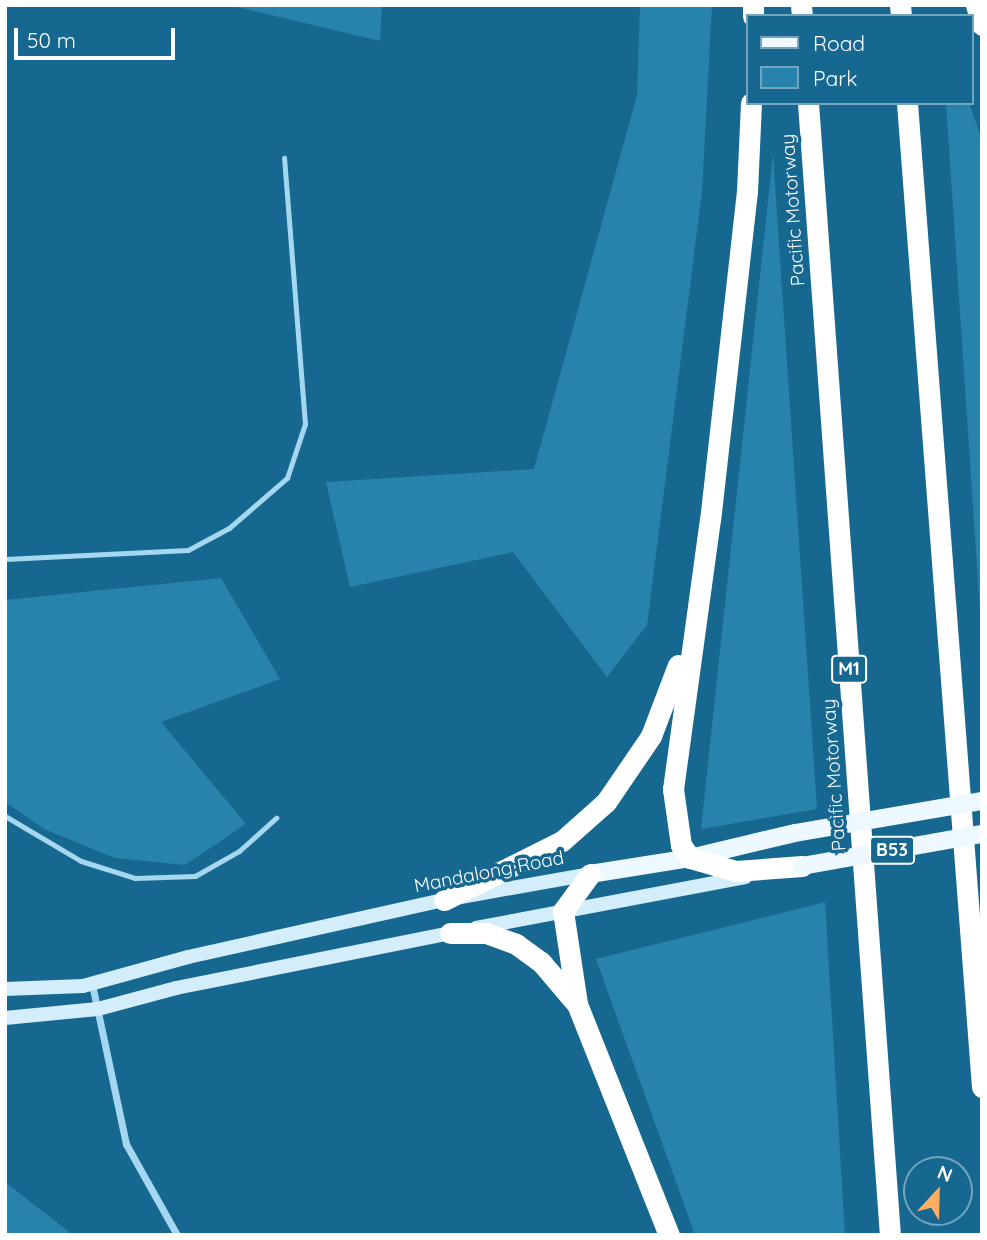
<!DOCTYPE html>
<html>
<head>
<meta charset="utf-8">
<style>
	body { margin:0 }
	#map { position:relative; width:987px; height:1240px; overflow:hidden; background:#176890; font-family:Quicksand,sans-serif }
	div>[style] { position:absolute }
	[style*='--x'] { left:calc(var(--x)*1px); top:calc(var(--y)*1px); width:calc(var(--w)*1px); rotate:calc(var(--a)*1deg) }
	.green>* { inset:0; background:#2782ac }
	.lane>* { height:5px; margin:-2.5px; padding:0 2.5px; transform-origin:2.5px; border-radius:2.5px; background:#a5d8f0 }
	.street>* { height:7px; margin:-3.5px; padding:0 3.5px; transform-origin:3.5px; border-radius:3.5px; background:#a5d8f0 }
	.secondary>* { height:14px; margin:-7px; padding:0 7px; transform-origin:7px; border-radius:7px; background:#d3edfb }
	.primary>* { height:18px; margin:-9px; padding:0 9px; transform-origin:9px; border-radius:9px; background:#edf8ff }
	.highway>* { height:21px; margin:-10.5px; padding:0 10.5px; transform-origin:10.5px; border-radius:10.5px; background:#fff }
	.primary-bridge>* { height:18px; margin:-9px; padding:0 9px; transform-origin:9px; border-radius:9px; background:#edf8ff }
	span { translate:-50% -50%; white-space:nowrap; text-align:center; line-height:1.15; -webkit-text-stroke:7px #176890; paint-order:stroke }
	.shield-label span { padding:2px 5px; background:#176890; border:2px solid; border-radius:5px; -webkit-text-stroke-width:0 }
	.shield-label { font-size:18px; color:#fff; font-weight:700 }
	.street-label { font-size:19px; color:#fff }
	.frame { position:absolute; inset:0; border:7px solid #fff; pointer-events:none }
	.legend { position:absolute; left:746px; top:14px; width:228px; height:91px; box-sizing:border-box; background:#176890; border:2px solid #74a4bc; margin:0; padding:9px 12px; list-style:none; font-size:21px; color:#fff }
	.legend li { display:flex; align-items:center; gap:14px; height:35px }
	.legend b { width:35px; border:2px solid #74a4bc }
	.north { position:absolute; left:903px; top:1156px; width:70px; height:70px; box-sizing:border-box; background:#176890; border:2px solid #74a4bc; border-radius:50%; rotate:22deg; font-size:19px; font-weight:700; line-height:28px; text-align:center; color:#fff }
	.north::after { content:''; display:block; margin:auto; width:24px; height:32px; background:#ffae63; clip-path:polygon(50% 0,100% 100%,50% 72%,0 100%) }
	.scale { position:absolute; left:14px; top:28px; width:161px; height:32px; box-sizing:border-box; border:4px solid #fff; border-top:0; padding-left:9px; font-size:21px; line-height:24px; white-space:nowrap; color:#fff; -webkit-text-stroke:5px #176890; paint-order:stroke }
</style>
</head>
<body>
<div id="map">
	<div class="green">
		<div style="clip-path:polygon(229px 5px,382px 5px,380px 41px)"></div>
		<div style="clip-path:polygon(640px 5px,712px 5px,702px 192px,647px 625px,607px 677px,513px 552px,350px 587px,326px 482px,534px 469px,637px 95px)"></div>
		<div style="clip-path:polygon(946px 103px,969px 103px,982px 140px,982px 642px)"></div>
		<div style="clip-path:polygon(773px 154px,817px 809px,701px 829px)"></div>
		<div style="clip-path:polygon(221px 578px,280px 679px,161px 722px,246px 824px,185px 865px,115px 858px,44px 829px,5px 802px,5px 600px)"></div>
		<div style="clip-path:polygon(825px 902px,845px 1235px,695px 1235px,596px 959px)"></div>
		<div style="clip-path:polygon(5px 1182px,73px 1235px,5px 1235px)"></div>
	</div>
	<div class="lane">
		<div style="--x:5;--y:559;--w:183;--a:-2.8"></div>
		<div style="--x:188;--y:550;--w:47;--a:-28.2"></div>
		<div style="--x:229;--y:528;--w:77;--a:-40.8"></div>
		<div style="--x:287;--y:478;--w:57;--a:-71.6"></div>
		<div style="--x:305;--y:424;--w:267;--a:-94.5"></div>
		<div style="--x:5;--y:816;--w:88;--a:30.6"></div>
		<div style="--x:81;--y:861;--w:57;--a:17.5"></div>
		<div style="--x:135;--y:878;--w:60;--a:-1.9"></div>
		<div style="--x:195;--y:876;--w:51;--a:-29.6"></div>
		<div style="--x:239;--y:851;--w:50;--a:-41.7"></div>
	</div>
	<div class="street">
		<div style="--x:92;--y:984;--w:164;--a:78"></div>
		<div style="--x:126;--y:1144;--w:104;--a:60.7"></div>
	</div>
	<div class="secondary">
		<div style="--x:476;--y:928;--w:274;--a:-10.7"></div>
		<div style="--x:5;--y:989;--w:78;--a:-2.2"></div>
		<div style="--x:83;--y:986;--w:109;--a:-15.4"></div>
		<div style="--x:188;--y:957;--w:262;--a:-12.6"></div>
		<div style="--x:444;--y:900;--w:148;--a:-10.1"></div>
		<div style="--x:5;--y:1018;--w:93;--a:-5.5"></div>
		<div style="--x:98;--y:1009;--w:81;--a:-15.1"></div>
		<div style="--x:176;--y:988;--w:286;--a:-11.3"></div>
	</div>
	<div class="primary">
		<div style="--x:590;--y:874;--w:101;--a:-9.1"></div>
		<div style="--x:690;--y:858;--w:108;--a:-13.4"></div>
	</div>
	<div class="highway">
		<div style="--x:801;--y:5;--w:11;--a:85"></div>
		<div style="--x:900;--y:5;--w:11;--a:85"></div>
		<div style="--x:976;--y:5;--w:21;--a:73"></div>
		<div style="--x:753;--y:16;--w:11;--a:-90"></div>
		<div style="--x:751;--y:103;--w:88;--a:92.6"></div>
		<div style="--x:747;--y:191;--w:330;--a:96.4"></div>
		<div style="--x:710;--y:519;--w:273;--a:97.8"></div>
		<div style="--x:673;--y:789;--w:57;--a:81.9"></div>
		<div style="--x:681;--y:845;--w:16;--a:55"></div>
		<div style="--x:690;--y:858;--w:48;--a:15.8"></div>
		<div style="--x:736;--y:871;--w:66;--a:-4.3"></div>
		<div style="--x:808;--y:103;--w:1135;--a:85.86"></div>
		<div style="--x:907;--y:103;--w:987;--a:85.64"></div>
		<div style="--x:590;--y:874;--w:46;--a:126.1"></div>
		<div style="--x:563;--y:911;--w:94;--a:81.4"></div>
		<div style="--x:577;--y:1004;--w:249;--a:68.3"></div>
		<div style="--x:444;--y:900;--w:132;--a:-26.6"></div>
		<div style="--x:562;--y:841;--w:59;--a:-41.6"></div>
		<div style="--x:606;--y:802;--w:80;--a:-55.7"></div>
		<div style="--x:651;--y:736;--w:76;--a:-69.2"></div>
		<div style="--x:450;--y:933;--w:36;--a:0"></div>
		<div style="--x:486;--y:933;--w:32;--a:20"></div>
		<div style="--x:516;--y:944;--w:31;--a:36"></div>
		<div style="--x:541;--y:962;--w:52;--a:49.6"></div>
	</div>
	<div class="primary-bridge">
		<div style="--x:795;--y:833;--w:190;--a:-9.7"></div>
		<div style="--x:802;--y:866;--w:183;--a:-10.1"></div>
	</div>
	<div class="shield-label">
		<span style="left:849px;top:669px">M1</span>
		<span style="left:892px;top:850px">B53</span>
	</div>
	<div class="street-label">
		<span style="left:793px;top:210px;rotate:-94deg">Pacific Motorway</span>
		<span style="left:834px;top:775px;rotate:-94deg">Pacific Motorway</span>
		<span style="left:489px;top:872px;rotate:-11deg">Mandalong Road</span>
	</div>
	<div class="frame"></div>
	<ul class="legend">
	<li><b style="height:9px;background:#edf8ff"></b>Road</li>
	<li><b style="height:19px;background:#2782ac"></b>Park</li>
	</ul>
	<div class="north">N</div>
	<div class="scale">50 m</div>
</div>
</body>
</html>
